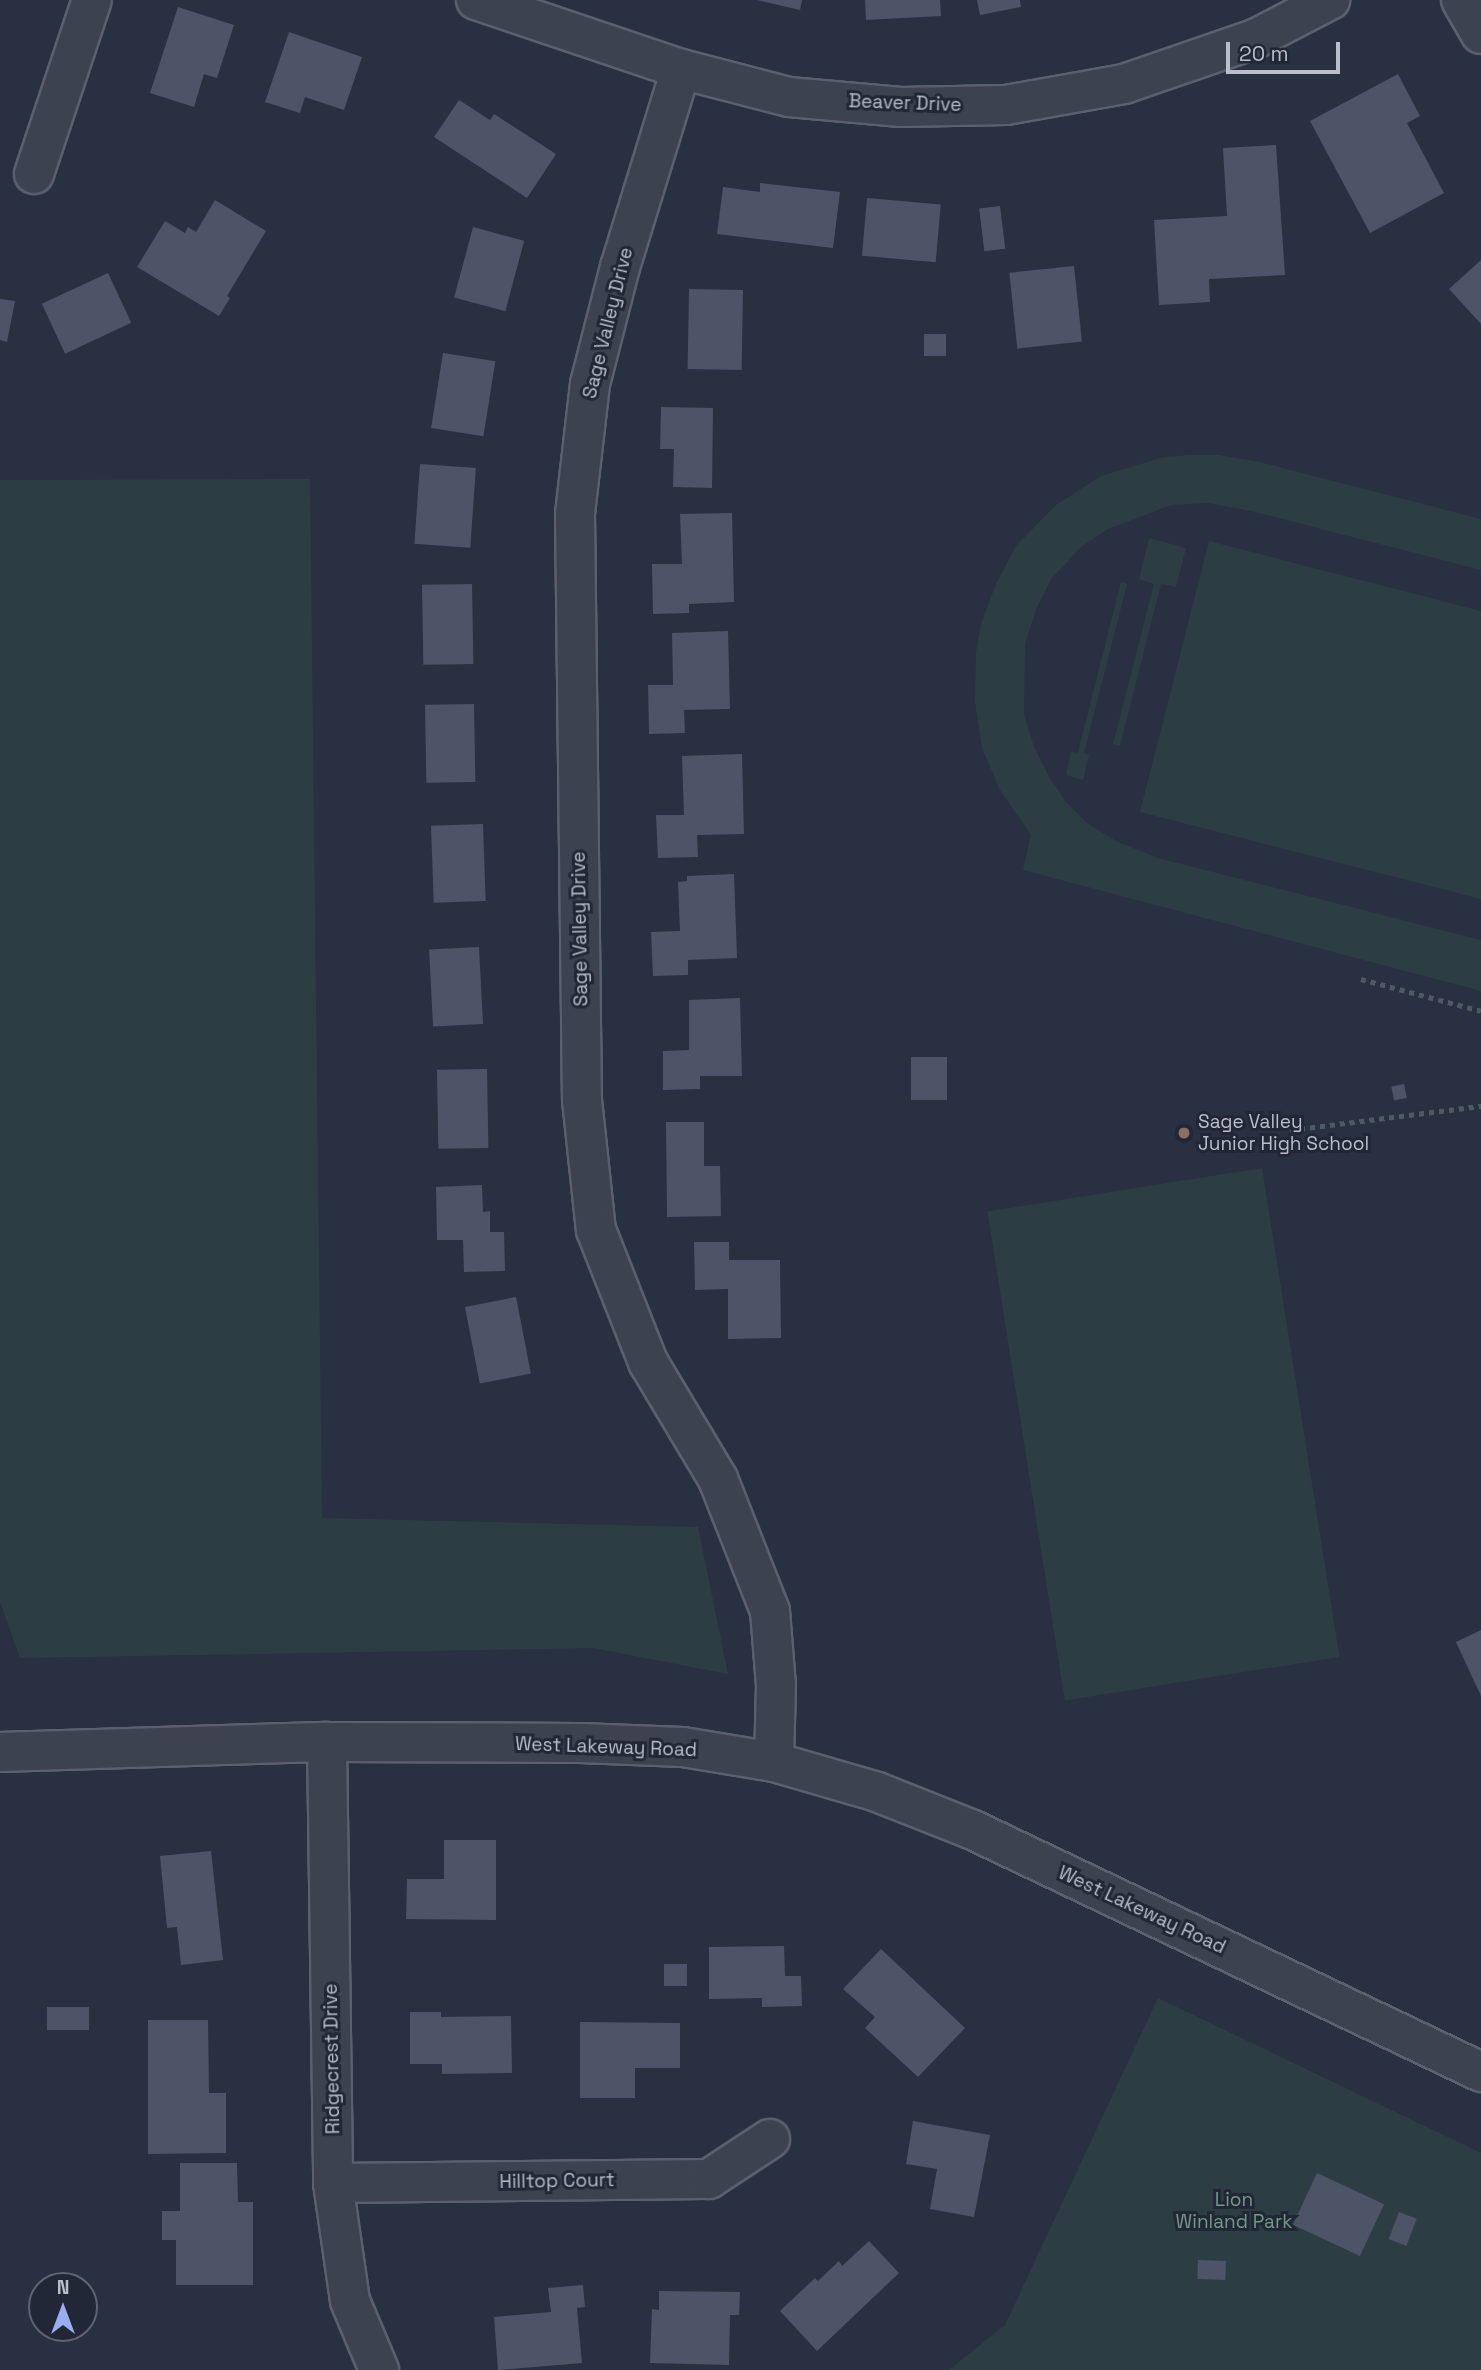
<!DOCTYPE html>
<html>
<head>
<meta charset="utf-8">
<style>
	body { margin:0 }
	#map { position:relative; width:1481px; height:2370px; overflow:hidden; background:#293041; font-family:"Space Grotesk",sans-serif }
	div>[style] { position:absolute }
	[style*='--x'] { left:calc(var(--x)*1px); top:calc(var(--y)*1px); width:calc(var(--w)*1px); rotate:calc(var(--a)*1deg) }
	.green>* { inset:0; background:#2c3e43; transform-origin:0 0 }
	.building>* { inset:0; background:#4d5468; transform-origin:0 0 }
	.path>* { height:4.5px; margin-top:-2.25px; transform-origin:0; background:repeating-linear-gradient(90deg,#4b5b61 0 5px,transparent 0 10px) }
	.roads { filter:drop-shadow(2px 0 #5b606e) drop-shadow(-2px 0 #5b606e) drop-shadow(0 2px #5b606e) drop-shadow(0 -2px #5b606e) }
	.minor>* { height:38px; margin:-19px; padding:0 19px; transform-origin:19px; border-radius:19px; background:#3d4251 }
	.tertiary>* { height:38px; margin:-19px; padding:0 19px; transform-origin:19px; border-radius:19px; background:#3d4251 }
	.dots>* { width:19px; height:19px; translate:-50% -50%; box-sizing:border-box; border:4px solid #222737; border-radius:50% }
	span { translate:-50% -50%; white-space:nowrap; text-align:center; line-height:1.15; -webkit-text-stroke:6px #222737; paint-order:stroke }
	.street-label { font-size:19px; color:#babecb }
	.poi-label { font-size:19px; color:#babecb }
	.left { translate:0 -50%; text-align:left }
	.park-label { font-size:19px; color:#739a82 }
	.north { position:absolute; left:28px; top:2272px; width:70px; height:70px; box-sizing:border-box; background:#222737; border:2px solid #5f6372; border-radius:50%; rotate:0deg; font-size:19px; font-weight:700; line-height:28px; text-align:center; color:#babecb }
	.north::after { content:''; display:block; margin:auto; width:24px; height:32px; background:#99aef1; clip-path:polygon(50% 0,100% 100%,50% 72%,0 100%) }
	.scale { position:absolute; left:1226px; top:42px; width:114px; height:32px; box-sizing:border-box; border:4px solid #babecb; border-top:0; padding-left:9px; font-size:21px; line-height:24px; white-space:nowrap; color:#babecb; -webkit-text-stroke:5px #222737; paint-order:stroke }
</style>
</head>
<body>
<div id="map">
	<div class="green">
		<div style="clip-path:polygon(1190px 455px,1219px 455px,1259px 462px,1481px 519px,1481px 570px,1251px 511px,1208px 503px,1171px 505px,1108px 529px,1081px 547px,1052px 578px,1037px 607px,1025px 644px,1024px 714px,1034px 747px,1049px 777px,1066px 802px,1087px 823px,1116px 841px,1158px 858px,1481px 940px,1481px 991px,1023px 870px,1031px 835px,1000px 790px,982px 748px,975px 702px,976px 652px,981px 624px,996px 584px,1016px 546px,1056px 505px,1101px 476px,1164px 457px)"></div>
		<div style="clip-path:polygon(310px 479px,322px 1518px,698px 1527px,728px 1674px,593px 1648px,20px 1658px,0 1602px,0 480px)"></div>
		<div style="clip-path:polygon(1149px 538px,1186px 548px,1176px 587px,1161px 584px,1120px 746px,1113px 744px,1154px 584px,1139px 579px)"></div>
		<div style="clip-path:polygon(1209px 541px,1481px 611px,1481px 899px,1140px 812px)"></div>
		<div style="clip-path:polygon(1121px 582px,1127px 584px,1084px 753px,1089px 755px,1083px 780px,1066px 775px,1071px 751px,1078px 753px)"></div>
		<div style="left:1262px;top:1168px;width:495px;height:278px;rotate:81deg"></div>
		<div style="clip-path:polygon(1158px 1998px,1481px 2153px,1481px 2370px,949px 2370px,1005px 2325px)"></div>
	</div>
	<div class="building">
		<div style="clip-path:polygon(757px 0,802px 0,800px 10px)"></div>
		<div style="clip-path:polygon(865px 0,940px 0,941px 16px,866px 20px)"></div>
		<div style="clip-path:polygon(977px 0,1020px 0,1021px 7px,980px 15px)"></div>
		<div style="clip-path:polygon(178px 7px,234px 25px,217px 78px,204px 74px,194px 107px,150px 93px)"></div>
		<div style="clip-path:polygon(289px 32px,362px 57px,344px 110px,305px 97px,300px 113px,265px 102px)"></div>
		<div style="clip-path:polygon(1398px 74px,1420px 116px,1407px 123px,1444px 193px,1370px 233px,1310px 121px)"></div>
		<div style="clip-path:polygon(459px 100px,490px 120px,494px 114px,556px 154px,527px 198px,434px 137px)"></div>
		<div style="clip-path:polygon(1276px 145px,1285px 275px,1209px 279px,1210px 302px,1159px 305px,1154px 220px,1227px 216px,1223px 148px)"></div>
		<div style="clip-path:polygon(760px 183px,840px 192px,833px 248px,717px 234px,723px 187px,760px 192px)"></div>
		<div style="left:867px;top:198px;width:74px;height:58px;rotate:5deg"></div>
		<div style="clip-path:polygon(215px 200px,266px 231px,227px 296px,230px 298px,219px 316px,137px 267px,165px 221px,185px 233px,188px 227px,196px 232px)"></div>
		<div style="left:1000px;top:206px;width:43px;height:21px;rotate:83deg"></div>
		<div style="left:473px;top:227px;width:53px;height:73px;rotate:15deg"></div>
		<div style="clip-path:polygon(1481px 260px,1481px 324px,1449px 289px)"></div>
		<div style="left:1074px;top:266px;width:76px;height:65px;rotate:84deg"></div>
		<div style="left:108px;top:273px;width:55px;height:73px;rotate:65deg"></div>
		<div style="left:689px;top:289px;width:54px;height:80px;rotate:1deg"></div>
		<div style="clip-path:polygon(0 299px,15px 301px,7px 342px,0 340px)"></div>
		<div style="left:924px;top:334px;width:22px;height:22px"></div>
		<div style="left:443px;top:353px;width:53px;height:76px;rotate:9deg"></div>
		<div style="clip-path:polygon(661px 407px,713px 408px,712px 488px,673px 487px,674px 449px,660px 449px)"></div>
		<div style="left:420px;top:464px;width:56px;height:80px;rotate:4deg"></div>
		<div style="clip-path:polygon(732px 513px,734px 602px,689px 604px,689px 613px,653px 614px,652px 564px,682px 564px,680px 514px)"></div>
		<div style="left:472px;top:584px;width:80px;height:50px;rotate:89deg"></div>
		<div style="clip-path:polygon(728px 631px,730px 709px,684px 710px,685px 733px,649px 734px,648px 685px,673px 685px,672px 633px)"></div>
		<div style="left:474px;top:704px;width:78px;height:49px;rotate:89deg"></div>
		<div style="clip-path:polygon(742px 754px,744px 834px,697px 835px,698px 857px,658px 858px,656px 815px,684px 815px,682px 756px)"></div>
		<div style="left:483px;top:824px;width:77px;height:52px;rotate:88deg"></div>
		<div style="clip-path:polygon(734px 874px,737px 958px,688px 960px,688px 975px,653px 976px,651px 932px,680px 931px,678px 882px,687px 881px,687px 876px)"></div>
		<div style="left:479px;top:947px;width:77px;height:50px;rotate:87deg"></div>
		<div style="clip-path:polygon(740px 998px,742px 1076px,700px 1076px,700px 1089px,663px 1090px,663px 1051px,689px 1050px,689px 1000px)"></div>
		<div style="left:911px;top:1057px;width:36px;height:43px"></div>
		<div style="left:487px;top:1069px;width:79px;height:50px;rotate:89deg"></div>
		<div style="left:1404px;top:1084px;width:14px;height:13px;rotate:78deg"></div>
		<div style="clip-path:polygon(666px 1122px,704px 1122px,704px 1166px,720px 1166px,721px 1216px,667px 1217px)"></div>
		<div style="clip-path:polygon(482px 1185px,483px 1212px,490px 1211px,490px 1232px,504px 1232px,505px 1271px,464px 1272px,463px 1240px,437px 1240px,436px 1187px)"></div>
		<div style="clip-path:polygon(694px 1242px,729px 1242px,729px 1260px,780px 1260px,781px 1338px,728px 1339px,728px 1289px,695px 1290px)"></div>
		<div style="left:516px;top:1297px;width:78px;height:52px;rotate:79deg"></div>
		<div style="clip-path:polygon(1481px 1630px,1481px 1696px,1456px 1642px)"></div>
		<div style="clip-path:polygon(444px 1840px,496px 1840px,496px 1920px,406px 1919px,407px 1879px,444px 1879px)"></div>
		<div style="clip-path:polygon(211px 1851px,223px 1960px,181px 1965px,177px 1927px,167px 1928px,160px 1856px)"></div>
		<div style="clip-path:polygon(784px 1946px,785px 1976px,801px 1976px,802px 2006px,762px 2007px,762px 1998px,709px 1999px,709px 1947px)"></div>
		<div style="clip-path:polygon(881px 1949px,965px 2028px,918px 2077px,865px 2028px,875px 2017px,843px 1989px)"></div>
		<div style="left:664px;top:1964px;width:23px;height:22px"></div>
		<div style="left:47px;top:2007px;width:42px;height:23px"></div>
		<div style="clip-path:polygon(410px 2012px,441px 2012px,441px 2017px,511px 2016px,512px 2073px,442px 2074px,442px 2064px,410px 2064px)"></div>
		<div style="clip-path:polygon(148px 2020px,208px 2020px,209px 2093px,226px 2093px,226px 2153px,148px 2154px)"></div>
		<div style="clip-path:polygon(580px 2022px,680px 2023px,680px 2068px,635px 2068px,635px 2098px,580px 2098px)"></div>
		<div style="clip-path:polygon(913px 2121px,990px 2135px,974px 2217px,930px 2209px,937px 2169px,906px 2164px)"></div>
		<div style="clip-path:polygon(180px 2163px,237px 2163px,238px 2202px,253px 2202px,253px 2285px,176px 2285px,176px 2240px,162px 2240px,162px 2211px,180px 2211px)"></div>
		<div style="left:1317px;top:2173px;width:74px;height:57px;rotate:25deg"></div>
		<div style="left:1399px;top:2212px;width:19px;height:29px;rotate:21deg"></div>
		<div style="clip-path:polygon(869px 2241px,899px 2273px,817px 2351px,780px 2311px,815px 2278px,818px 2281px,839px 2261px,842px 2266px)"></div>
		<div style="left:1198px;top:2260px;width:28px;height:19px;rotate:2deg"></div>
		<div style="clip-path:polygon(583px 2285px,585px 2307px,577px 2308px,582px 2363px,498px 2370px,494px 2317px,551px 2312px,548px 2288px)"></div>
		<div style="clip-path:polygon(659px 2291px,740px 2292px,739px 2315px,730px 2315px,729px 2365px,650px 2363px,652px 2309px,659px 2310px)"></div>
	</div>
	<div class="path">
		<div style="--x:1361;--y:979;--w:124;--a:14.9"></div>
		<div style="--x:1290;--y:1130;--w:193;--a:-7.2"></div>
	</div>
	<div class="roads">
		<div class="minor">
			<div style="--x:476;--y:0;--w:216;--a:18.6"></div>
			<div style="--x:681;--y:69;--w:112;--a:14.5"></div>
			<div style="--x:789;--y:97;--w:112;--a:5.1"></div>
			<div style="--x:901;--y:107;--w:105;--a:-1.1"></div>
			<div style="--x:1006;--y:105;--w:120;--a:-10.1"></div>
			<div style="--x:1124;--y:84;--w:139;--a:-19"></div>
			<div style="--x:1255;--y:39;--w:85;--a:-27.5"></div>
			<div style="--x:1461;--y:0;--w:39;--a:60"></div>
			<div style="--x:681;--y:69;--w:207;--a:107.1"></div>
			<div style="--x:620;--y:267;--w:121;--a:104.4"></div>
			<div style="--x:590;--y:384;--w:131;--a:96.6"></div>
			<div style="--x:575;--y:514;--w:586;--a:89.32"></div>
			<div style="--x:582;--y:1100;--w:131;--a:83.9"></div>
			<div style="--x:596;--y:1230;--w:142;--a:68.5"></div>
			<div style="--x:648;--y:1362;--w:136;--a:59.1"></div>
			<div style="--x:718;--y:1479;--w:142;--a:68.5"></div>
			<div style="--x:770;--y:1611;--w:74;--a:85.4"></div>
			<div style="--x:776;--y:1685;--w:77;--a:91.5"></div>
			<div style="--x:34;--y:174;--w:183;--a:-71.6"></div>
			<div style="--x:327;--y:1742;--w:441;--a:89.2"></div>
			<div style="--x:333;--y:2183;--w:119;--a:81.8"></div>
			<div style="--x:350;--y:2301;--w:75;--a:67.2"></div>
			<div style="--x:333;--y:2183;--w:376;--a:-0.6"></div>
			<div style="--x:709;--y:2179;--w:73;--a:-33.3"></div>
		</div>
		<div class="tertiary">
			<div style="--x:0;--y:1752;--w:327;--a:-1.8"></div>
			<div style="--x:327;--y:1742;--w:253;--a:0.2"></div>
			<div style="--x:580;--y:1743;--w:103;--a:2.2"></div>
			<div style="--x:683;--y:1747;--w:92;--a:9.4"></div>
			<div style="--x:774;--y:1762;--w:107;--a:16.2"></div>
			<div style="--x:877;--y:1792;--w:103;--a:21.6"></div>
			<div style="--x:973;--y:1830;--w:563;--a:25.47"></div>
		</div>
	</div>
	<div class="dots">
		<div style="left:1184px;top:1133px;background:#8d6e63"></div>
	</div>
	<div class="street-label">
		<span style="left:905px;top:103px;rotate:2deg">Beaver Drive</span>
		<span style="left:608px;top:323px;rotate:-76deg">Sage Valley Drive</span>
		<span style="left:580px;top:929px;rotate:-91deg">Sage Valley Drive</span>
		<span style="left:606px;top:1747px;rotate:2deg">West Lakeway Road</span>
		<span style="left:1142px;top:1910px;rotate:25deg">West Lakeway Road</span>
		<span style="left:332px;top:2059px;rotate:-91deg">Ridgecrest Drive</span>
		<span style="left:557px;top:2181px;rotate:-1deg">Hilltop Court</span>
	</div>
	<div class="poi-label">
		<span class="left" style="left:1198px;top:1133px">Sage Valley<br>Junior High School</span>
	</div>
	<div class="park-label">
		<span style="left:1234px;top:2211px">Lion<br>Winland Park</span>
	</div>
	<div class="north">N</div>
	<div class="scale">20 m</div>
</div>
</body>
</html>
